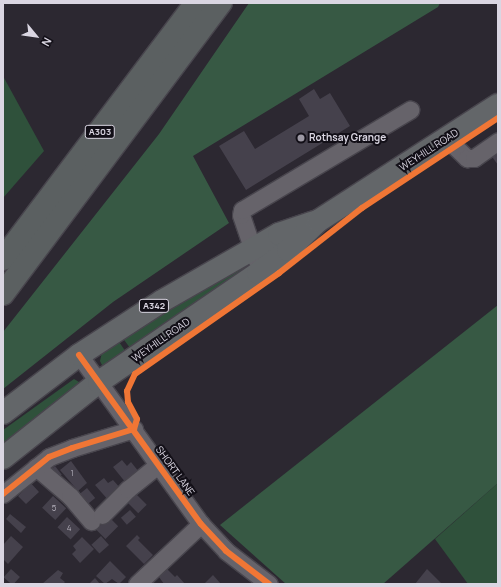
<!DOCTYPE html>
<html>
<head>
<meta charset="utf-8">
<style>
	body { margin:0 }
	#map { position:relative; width:501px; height:587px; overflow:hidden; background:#2c2831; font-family:Manrope,sans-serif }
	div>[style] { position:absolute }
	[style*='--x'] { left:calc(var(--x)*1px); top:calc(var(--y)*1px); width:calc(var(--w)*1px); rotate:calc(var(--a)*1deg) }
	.green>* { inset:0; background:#2f513b }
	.forest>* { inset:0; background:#375944 }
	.building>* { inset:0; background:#45414c; transform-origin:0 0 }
	.roads { filter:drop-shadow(1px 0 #48454d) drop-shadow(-1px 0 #48454d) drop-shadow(0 1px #48454d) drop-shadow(0 -1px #48454d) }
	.minor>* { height:17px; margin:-8.5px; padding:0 8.5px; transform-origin:8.5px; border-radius:8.5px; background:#66636a }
	.major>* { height:22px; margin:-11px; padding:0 11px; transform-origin:11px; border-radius:11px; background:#636669 }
	.highway>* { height:22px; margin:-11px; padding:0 11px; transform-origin:11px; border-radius:11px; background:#5b6061 }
	.cycleway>* { height:6px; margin:-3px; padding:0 3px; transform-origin:3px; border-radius:3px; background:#f07635 }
	.dots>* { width:11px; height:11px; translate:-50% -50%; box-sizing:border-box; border:2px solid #120f17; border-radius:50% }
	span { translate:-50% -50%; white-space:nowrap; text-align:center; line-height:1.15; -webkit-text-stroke:4px #120f17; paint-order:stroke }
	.number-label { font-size:8px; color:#b5b1bc }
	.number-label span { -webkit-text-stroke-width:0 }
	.shield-label span { padding:1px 3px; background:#120f17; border:1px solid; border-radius:3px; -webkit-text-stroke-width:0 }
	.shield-label { font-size:9px; color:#dad6e2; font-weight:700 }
	.poi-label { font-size:10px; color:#dad6e2; font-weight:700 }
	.left { translate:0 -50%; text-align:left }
	.street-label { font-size:10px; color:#dad6e2 }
	.frame { position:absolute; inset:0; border:4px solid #dad6e2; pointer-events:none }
	.north { position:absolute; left:16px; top:16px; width:40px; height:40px; -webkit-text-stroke:3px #120f17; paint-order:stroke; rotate:119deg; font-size:11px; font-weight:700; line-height:16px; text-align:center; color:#dad6e2 }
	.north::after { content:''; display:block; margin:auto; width:14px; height:18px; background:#dad6e2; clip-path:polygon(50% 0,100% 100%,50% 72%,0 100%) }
</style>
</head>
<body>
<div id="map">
	<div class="green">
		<div style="clip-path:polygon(3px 76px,44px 151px,3px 198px)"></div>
		<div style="clip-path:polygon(246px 264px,248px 267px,244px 270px,155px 331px,133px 352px,119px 333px)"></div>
		<div style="clip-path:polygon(115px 336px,128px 355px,103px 367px,100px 361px,103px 348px)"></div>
		<div style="clip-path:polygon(74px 379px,79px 382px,76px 387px,3px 445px,3px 430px)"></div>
		<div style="clip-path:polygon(498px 483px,498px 584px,468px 584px,435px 539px)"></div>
	</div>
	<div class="forest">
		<div style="clip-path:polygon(249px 3px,440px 3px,438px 7px,193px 156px,229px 223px,113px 302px,3px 389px,3px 332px,159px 134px)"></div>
		<div style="clip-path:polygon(498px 305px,498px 483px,383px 584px,286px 584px,220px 525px)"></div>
	</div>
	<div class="building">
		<div style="clip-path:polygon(314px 89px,320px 99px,330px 93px,350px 126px,246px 190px,219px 146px,244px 131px,255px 149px,309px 116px,299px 99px)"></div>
		<div style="clip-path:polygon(498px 149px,498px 165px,490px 154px)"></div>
		<div style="clip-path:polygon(122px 460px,127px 466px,131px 462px,139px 472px,126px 483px,113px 467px)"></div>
		<div style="clip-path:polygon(71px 461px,87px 483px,78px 491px,60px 470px)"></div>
		<div style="left:55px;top:466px;width:11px;height:10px;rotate:52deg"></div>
		<div style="clip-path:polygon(104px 478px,108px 483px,113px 480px,122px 490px,109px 501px,95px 485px)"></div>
		<div style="clip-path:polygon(28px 480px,39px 492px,26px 504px,18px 496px,23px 491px,20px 488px)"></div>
		<div style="left:87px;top:488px;width:13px;height:17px;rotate:51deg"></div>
		<div style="left:134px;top:492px;width:18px;height:12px;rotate:45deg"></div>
		<div style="left:53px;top:496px;width:18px;height:16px;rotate:43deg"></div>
		<div style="left:130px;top:510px;width:9px;height:12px;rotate:49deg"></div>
		<div style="clip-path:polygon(10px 514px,26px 527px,21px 533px,6px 519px)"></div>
		<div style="left:67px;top:517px;width:18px;height:14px;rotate:43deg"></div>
		<div style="left:109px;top:517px;width:13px;height:18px;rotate:45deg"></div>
		<div style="clip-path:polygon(137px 535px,140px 538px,138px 540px,153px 555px,144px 564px,126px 546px)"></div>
		<div style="clip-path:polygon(11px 536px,23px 547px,8px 564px,3px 559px,3px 545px)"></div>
		<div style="left:101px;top:536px;width:12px;height:13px;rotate:48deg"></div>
		<div style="clip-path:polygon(82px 537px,94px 549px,80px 563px,72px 554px,76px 550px,73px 546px)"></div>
		<div style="clip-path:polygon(110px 561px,126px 577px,119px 584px,112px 579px,105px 584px,96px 576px)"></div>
		<div style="left:11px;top:569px;width:12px;height:11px;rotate:42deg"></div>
		<div style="clip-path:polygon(167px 569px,175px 577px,177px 575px,185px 584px,164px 584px,159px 577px)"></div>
		<div style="clip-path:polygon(427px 569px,442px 584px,415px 584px)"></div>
		<div style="clip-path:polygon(58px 570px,63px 573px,60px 578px,65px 582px,63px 584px,42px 584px)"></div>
		<div style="clip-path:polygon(213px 575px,221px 584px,204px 584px)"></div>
		<div style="clip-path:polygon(95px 578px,100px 584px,89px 584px)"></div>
	</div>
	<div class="roads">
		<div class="minor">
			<div style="--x:447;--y:139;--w:28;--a:44"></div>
			<div style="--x:467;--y:158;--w:7;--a:0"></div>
			<div style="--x:474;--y:158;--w:29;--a:-35"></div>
			<div style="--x:256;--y:259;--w:46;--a:-108.8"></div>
			<div style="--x:241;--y:215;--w:5;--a:-79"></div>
			<div style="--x:242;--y:210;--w:196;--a:-30.8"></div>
			<div style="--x:79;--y:355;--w:208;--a:54.2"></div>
			<div style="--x:201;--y:524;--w:37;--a:47"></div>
			<div style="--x:226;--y:551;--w:54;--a:37.5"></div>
			<div style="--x:36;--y:467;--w:45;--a:40.5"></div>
			<div style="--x:70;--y:496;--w:33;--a:50"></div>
			<div style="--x:3;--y:494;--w:59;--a:-38.8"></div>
			<div style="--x:49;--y:457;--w:25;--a:-21"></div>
			<div style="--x:72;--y:448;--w:65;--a:-17"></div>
			<div style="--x:102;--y:515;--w:37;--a:-45"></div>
			<div style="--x:128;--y:489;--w:38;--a:-39"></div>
			<div style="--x:137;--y:584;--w:88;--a:-43.2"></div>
		</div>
		<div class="major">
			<div style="--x:3;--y:413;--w:96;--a:-37.3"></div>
			<div style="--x:79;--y:355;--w:99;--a:-33"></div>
			<div style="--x:162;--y:301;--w:135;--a:-29.8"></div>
			<div style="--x:279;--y:234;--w:36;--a:-19"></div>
			<div style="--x:3;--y:458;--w:122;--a:-38.4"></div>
			<div style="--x:99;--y:382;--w:193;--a:-34.4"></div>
			<div style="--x:258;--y:273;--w:38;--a:-37"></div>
			<div style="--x:288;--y:250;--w:42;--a:-44"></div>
			<div style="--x:318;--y:221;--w:214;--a:-32.8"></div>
		</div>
		<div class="highway">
			<div style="--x:3;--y:259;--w:321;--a:-53"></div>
			<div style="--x:3;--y:294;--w:364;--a:-53.2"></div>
		</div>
	</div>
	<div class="cycleway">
		<div style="--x:79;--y:355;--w:208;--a:54.2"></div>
		<div style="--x:201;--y:524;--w:37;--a:47"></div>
		<div style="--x:226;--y:551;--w:54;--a:37.5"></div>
		<div style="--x:3;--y:494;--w:59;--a:-38.8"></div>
		<div style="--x:49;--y:457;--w:25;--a:-21"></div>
		<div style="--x:72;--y:448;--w:65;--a:-17"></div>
		<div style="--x:134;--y:429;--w:10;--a:-73"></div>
		<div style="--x:137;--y:419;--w:19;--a:-118"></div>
		<div style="--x:128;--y:402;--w:11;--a:-95"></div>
		<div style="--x:127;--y:391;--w:19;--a:-65"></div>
		<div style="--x:135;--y:374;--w:176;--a:-35"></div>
		<div style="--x:279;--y:273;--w:105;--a:-38.1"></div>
		<div style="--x:362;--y:208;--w:163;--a:-33.5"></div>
	</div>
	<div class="dots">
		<div style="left:301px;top:138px;background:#9d99a4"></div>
	</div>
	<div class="number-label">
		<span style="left:72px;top:473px">1</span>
		<span style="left:54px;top:508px">5</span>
		<span style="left:69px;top:528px">4</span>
	</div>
	<div class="shield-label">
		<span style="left:100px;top:132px">A303</span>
		<span style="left:154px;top:306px">A342</span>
	</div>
	<div class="poi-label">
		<span class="left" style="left:309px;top:138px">Rothsay Grange</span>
	</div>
	<div class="street-label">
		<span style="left:429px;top:150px;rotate:-33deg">WEYHILL ROAD</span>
		<span style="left:161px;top:340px;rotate:-35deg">WEYHILL ROAD</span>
		<span style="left:175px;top:471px;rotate:54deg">SHORT LANE</span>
	</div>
	<div class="frame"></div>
	<div class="north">N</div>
</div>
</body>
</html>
